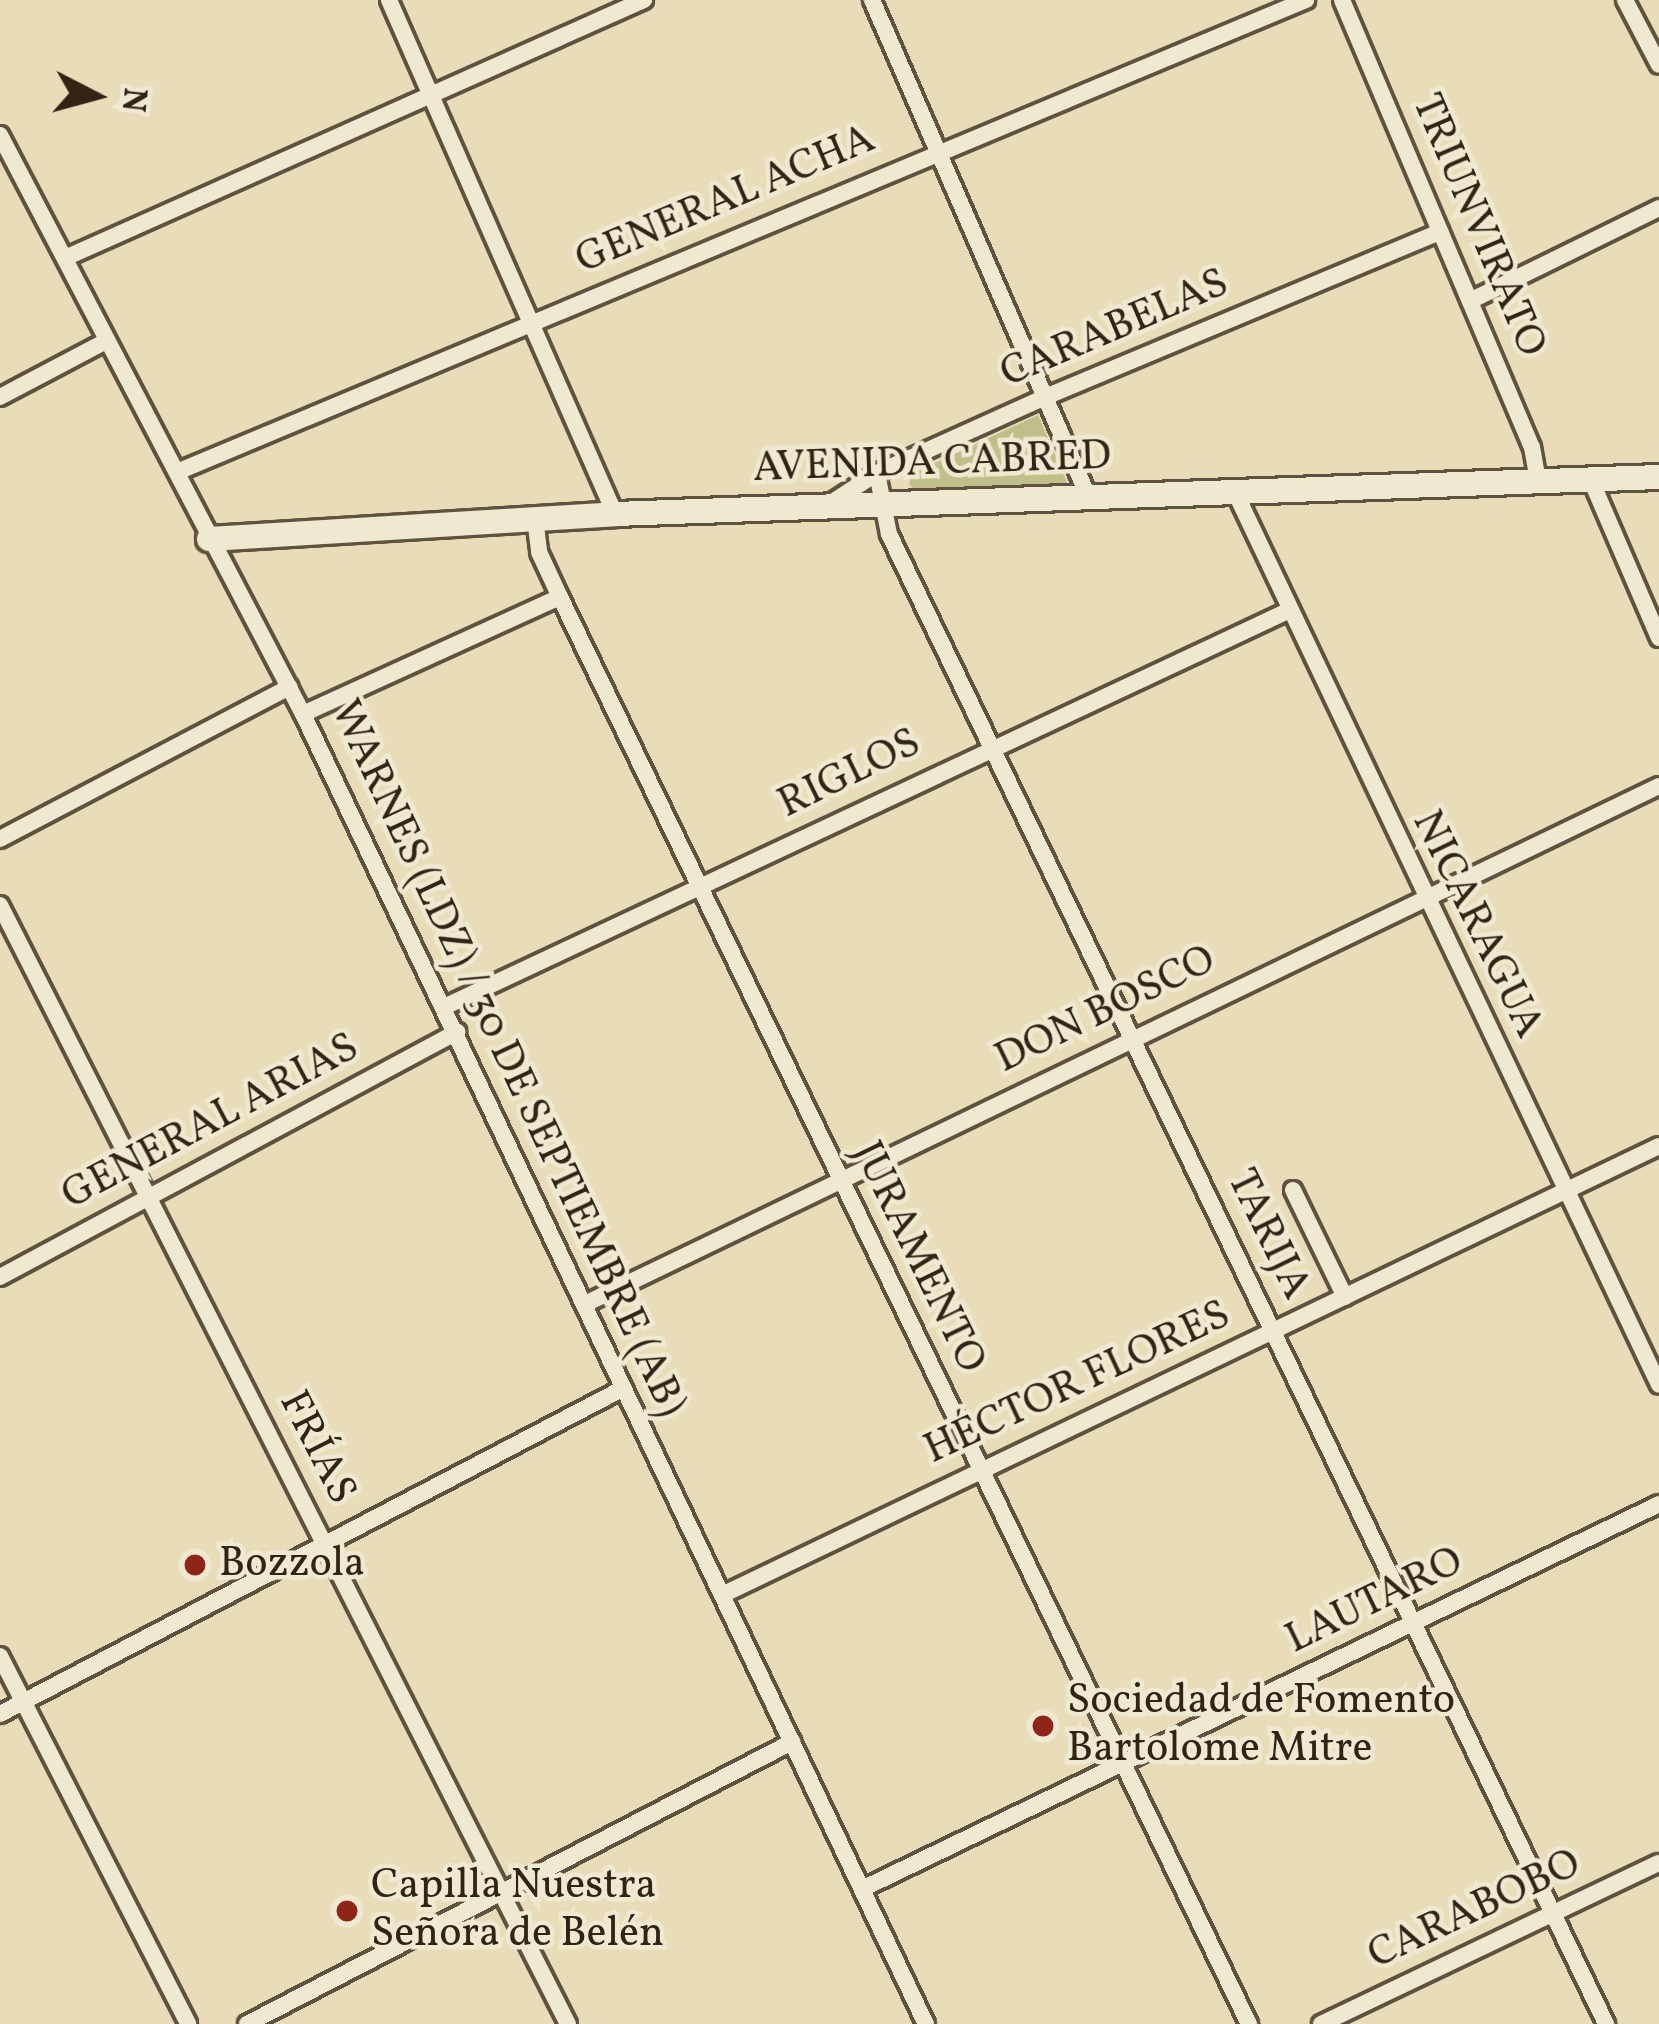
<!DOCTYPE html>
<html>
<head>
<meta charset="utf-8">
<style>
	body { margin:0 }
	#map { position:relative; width:1659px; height:2024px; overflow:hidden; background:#e8ddb8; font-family:Vollkorn,serif }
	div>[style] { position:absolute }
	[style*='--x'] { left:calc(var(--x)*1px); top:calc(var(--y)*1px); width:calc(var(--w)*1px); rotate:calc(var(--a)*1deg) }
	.green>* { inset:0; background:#bebf8a }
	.roads { filter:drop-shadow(3px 0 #5f523e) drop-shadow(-3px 0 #5f523e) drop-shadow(0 3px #5f523e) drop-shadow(0 -3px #5f523e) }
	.street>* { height:16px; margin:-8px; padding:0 8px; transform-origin:8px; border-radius:8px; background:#f0e9d1 }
	.secondary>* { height:24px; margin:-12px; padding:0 12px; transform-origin:12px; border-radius:12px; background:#f0e9d1 }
	.dots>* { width:33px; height:33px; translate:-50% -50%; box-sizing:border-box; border:6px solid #f0e9d1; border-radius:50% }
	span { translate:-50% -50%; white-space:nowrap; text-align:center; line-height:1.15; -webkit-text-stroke:9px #f0e9d1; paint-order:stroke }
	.street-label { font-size:42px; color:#312415 }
	.poi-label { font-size:42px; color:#312415 }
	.left { translate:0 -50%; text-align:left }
	.north { position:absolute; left:36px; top:36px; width:120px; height:120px; -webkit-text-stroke:9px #f0e9d1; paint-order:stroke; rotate:96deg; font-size:33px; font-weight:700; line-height:48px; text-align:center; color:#312415 }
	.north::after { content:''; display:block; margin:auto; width:42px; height:54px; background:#312415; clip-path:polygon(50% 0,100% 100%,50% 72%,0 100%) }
</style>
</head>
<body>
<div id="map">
	<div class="green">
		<div style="clip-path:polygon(1038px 415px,1068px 485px,917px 493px,909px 484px,912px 474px)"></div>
	</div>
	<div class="roads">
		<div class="street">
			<div style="--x:389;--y:0;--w:561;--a:66.27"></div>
			<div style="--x:872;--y:0;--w:543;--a:66.46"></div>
			<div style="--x:1342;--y:0;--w:486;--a:67"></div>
			<div style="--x:1532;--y:447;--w:36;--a:80"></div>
			<div style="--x:1625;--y:0;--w:73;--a:62.4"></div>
			<div style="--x:0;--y:135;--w:653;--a:62.38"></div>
			<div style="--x:303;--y:714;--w:1451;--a:64.57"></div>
			<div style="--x:65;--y:258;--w:634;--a:-24.02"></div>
			<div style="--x:1470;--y:301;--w:211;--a:-26.2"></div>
			<div style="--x:0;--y:397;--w:120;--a:-27.8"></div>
			<div style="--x:177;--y:472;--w:1224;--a:-22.69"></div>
			<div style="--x:877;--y:473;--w:62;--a:78.9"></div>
			<div style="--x:889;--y:534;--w:1654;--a:64.3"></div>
			<div style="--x:1591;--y:480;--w:172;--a:66.7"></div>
			<div style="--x:1236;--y:494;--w:986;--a:64.6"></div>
			<div style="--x:828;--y:505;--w:59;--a:-33.1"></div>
			<div style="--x:877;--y:473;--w:190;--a:-24.3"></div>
			<div style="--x:1050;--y:395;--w:423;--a:-22.7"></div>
			<div style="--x:535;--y:518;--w:34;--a:83"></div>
			<div style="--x:539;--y:552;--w:50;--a:65"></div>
			<div style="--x:560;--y:597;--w:1585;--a:64.23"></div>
			<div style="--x:303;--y:714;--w:282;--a:-24.5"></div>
			<div style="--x:0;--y:839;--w:327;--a:-27.7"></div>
			<div style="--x:0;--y:905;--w:1255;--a:63.09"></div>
			<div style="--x:444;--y:1007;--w:932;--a:-25.14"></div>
			<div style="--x:1293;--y:1190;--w:119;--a:64.1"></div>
			<div style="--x:0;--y:1277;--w:519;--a:-28.2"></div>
			<div style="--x:585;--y:1304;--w:1192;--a:-25.75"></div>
			<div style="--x:722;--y:1595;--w:1039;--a:-25.6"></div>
			<div style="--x:0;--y:1656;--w:413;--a:62.9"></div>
			<div style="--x:0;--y:1714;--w:702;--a:-27.59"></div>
			<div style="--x:862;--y:1889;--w:885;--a:-25.78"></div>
			<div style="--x:247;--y:2024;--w:614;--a:-27.36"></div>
			<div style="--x:1321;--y:2024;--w:374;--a:-25.5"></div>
		</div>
		<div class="secondary">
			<div style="--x:209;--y:539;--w:407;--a:-3.5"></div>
			<div style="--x:615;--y:514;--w:1045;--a:-2.03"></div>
		</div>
	</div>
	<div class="dots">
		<div style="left:195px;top:1565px;background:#8f2418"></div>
		<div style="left:1043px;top:1726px;background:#8f2418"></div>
		<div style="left:347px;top:1911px;background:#8f2418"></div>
	</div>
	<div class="street-label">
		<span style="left:726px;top:201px;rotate:-23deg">GENERAL ACHA</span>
		<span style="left:1477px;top:226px;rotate:67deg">TRIUNVIRATO</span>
		<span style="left:1115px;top:330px;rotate:-23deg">CARABELAS</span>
		<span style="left:932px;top:464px;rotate:-2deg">AVENIDA CABRED</span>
		<span style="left:850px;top:775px;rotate:-26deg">RIGLOS</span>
		<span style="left:1476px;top:925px;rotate:64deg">NICARAGUA</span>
		<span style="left:1106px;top:1011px;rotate:-26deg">DON BOSCO</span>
		<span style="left:506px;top:1059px;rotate:65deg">WARNES (LDZ) / 30 DE SEPTIEMBRE (AB)</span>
		<span style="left:211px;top:1123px;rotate:-28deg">GENERAL ARIAS</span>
		<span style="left:1267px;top:1235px;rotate:64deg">TARIJA</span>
		<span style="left:917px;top:1258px;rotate:64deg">JURAMENTO</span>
		<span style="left:1078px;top:1384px;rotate:-25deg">HÉCTOR FLORES</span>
		<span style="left:316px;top:1448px;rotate:63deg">FRÍAS</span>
		<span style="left:1375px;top:1602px;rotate:-26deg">LAUTARO</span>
		<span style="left:1475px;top:1911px;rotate:-25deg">CARABOBO</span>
	</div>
	<div class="poi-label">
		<span class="left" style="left:219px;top:1565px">Bozzola</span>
		<span class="left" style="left:1067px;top:1726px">Sociedad de Fomento<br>Bartolome Mitre</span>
		<span class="left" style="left:371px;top:1911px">Capilla Nuestra<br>Señora de Belén</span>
	</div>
	<div class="north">N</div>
</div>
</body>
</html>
